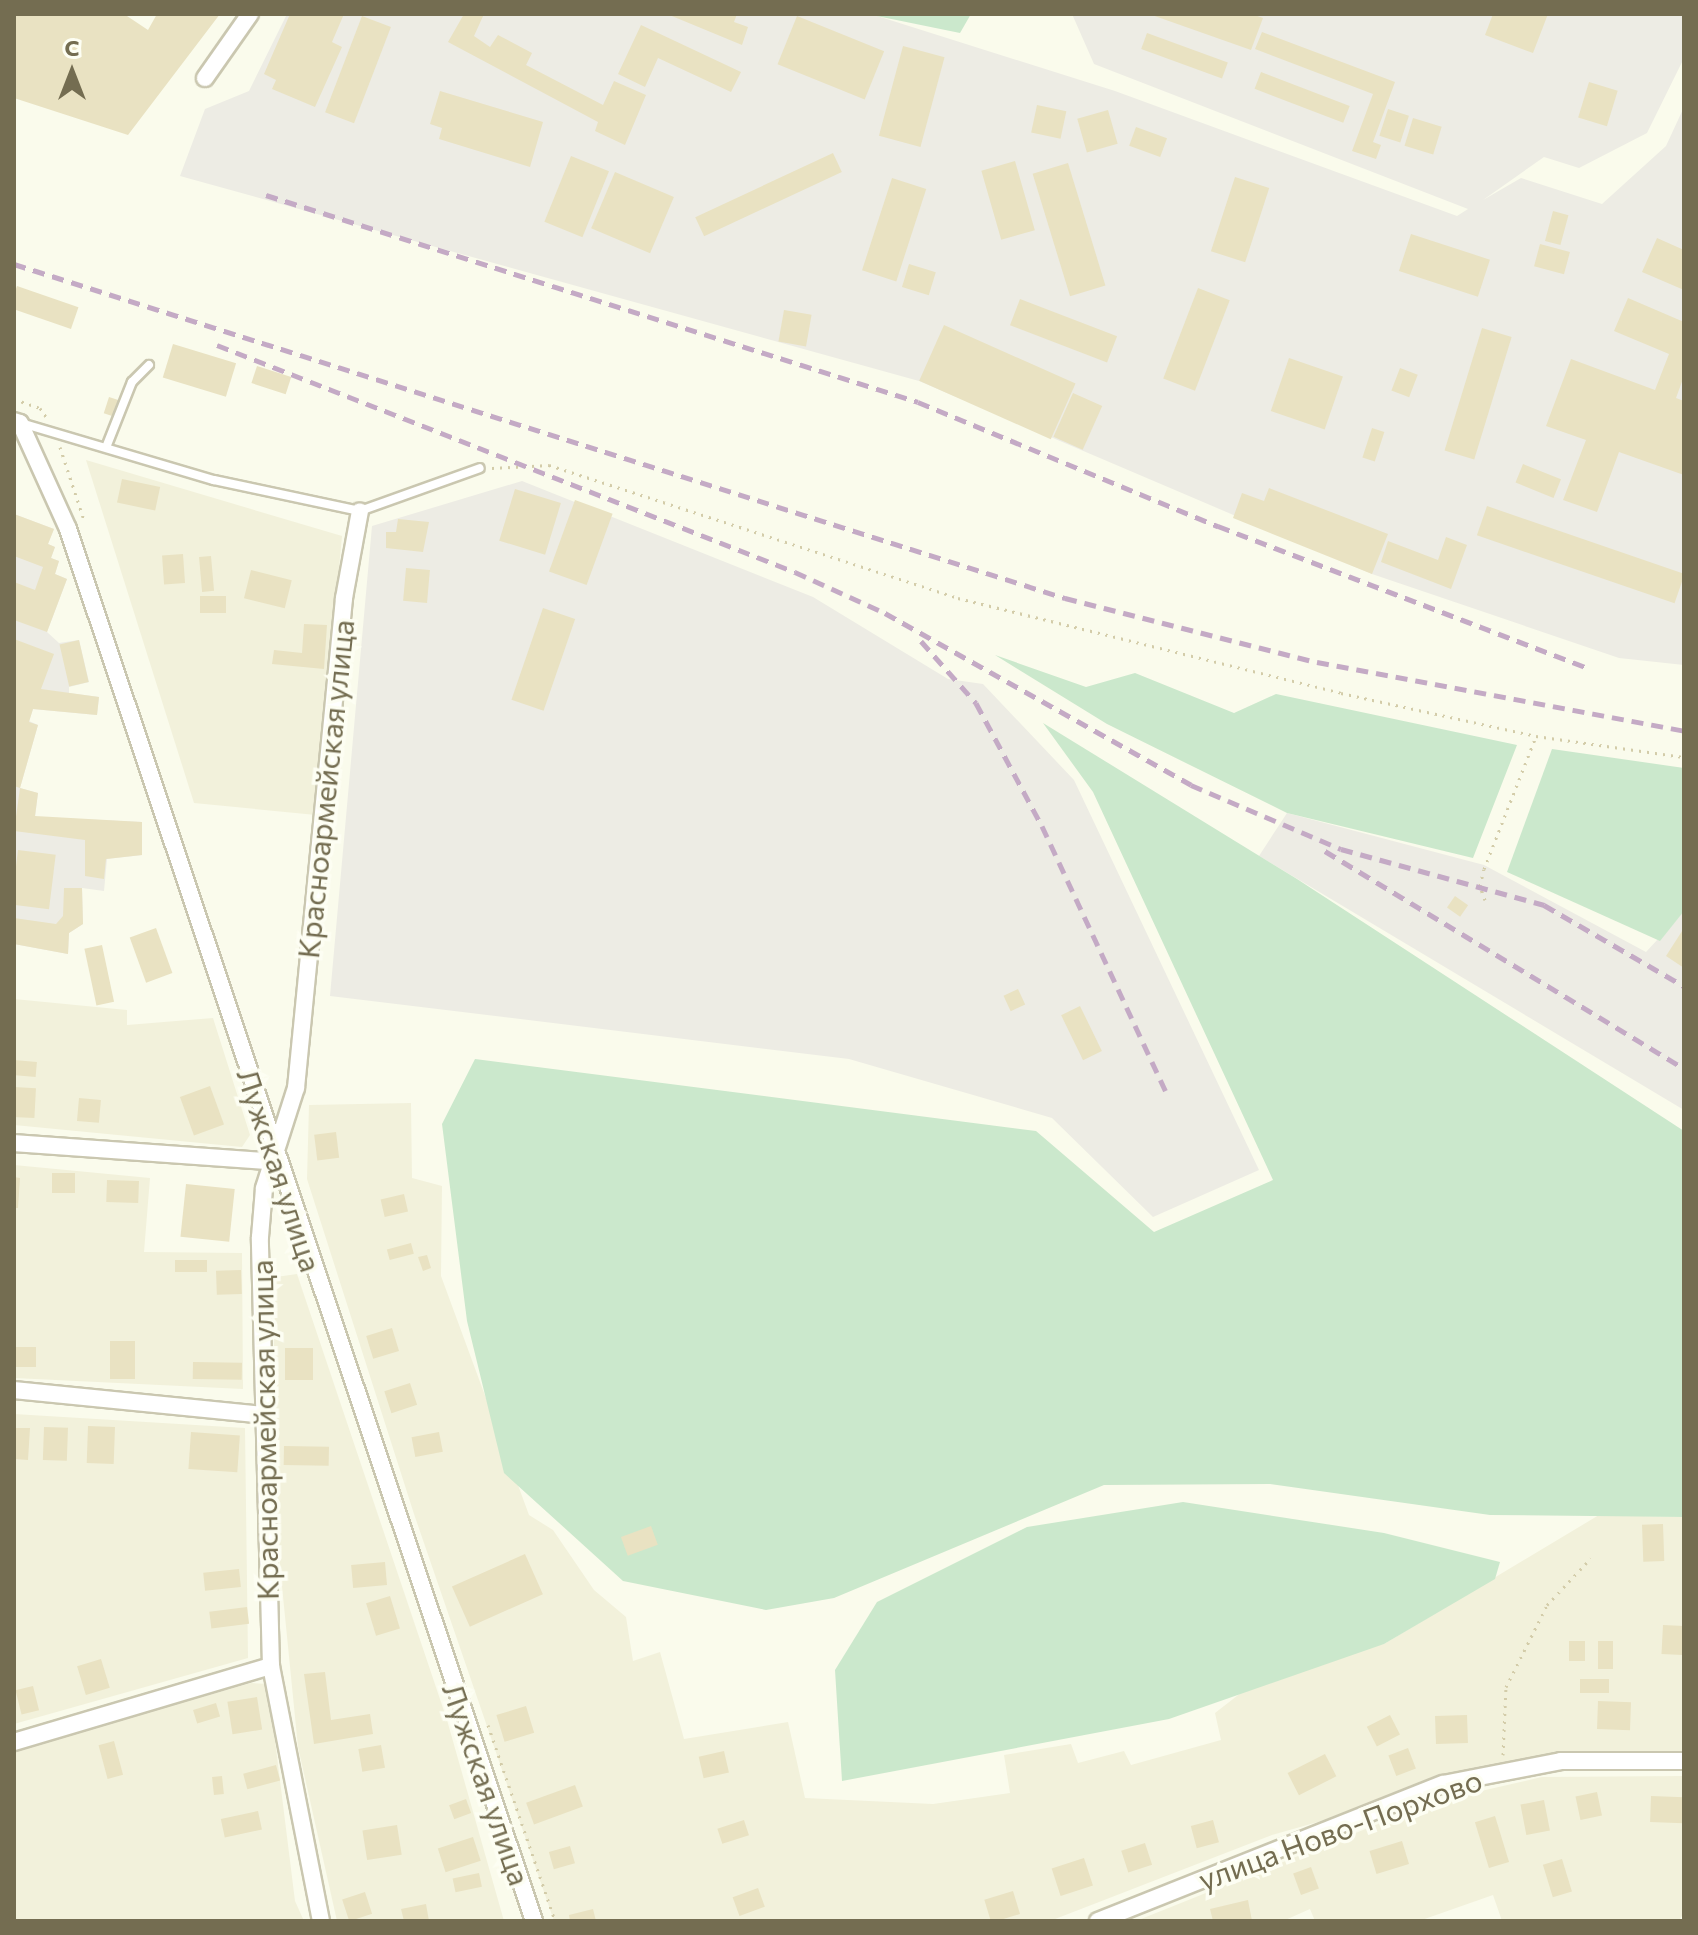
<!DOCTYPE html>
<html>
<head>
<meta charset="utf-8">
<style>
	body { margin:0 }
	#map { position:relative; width:1698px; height:1935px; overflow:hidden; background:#fafbec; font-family:Commissioner,sans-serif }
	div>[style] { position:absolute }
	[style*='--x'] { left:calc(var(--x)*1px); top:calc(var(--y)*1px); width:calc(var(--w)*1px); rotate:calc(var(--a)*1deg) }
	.residential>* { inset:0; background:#f2f1db }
	.industrial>* { inset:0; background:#edece4 }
	.green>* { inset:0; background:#cbe8cc }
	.building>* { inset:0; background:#e9e2c2; transform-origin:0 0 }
	.path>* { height:3px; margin-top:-1.5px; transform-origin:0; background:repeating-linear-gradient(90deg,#d3cca9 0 2px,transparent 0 8px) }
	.roads { filter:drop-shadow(2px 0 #cac7b0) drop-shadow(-2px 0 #cac7b0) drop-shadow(0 2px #cac7b0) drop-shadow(0 -2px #cac7b0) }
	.lane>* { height:8px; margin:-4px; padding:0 4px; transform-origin:4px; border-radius:4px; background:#fff }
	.street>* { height:16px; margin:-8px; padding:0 8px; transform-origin:8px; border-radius:8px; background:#fff }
	.rail>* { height:5px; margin-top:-2.5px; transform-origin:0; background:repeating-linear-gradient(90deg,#c4aac5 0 12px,transparent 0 20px) }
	span { translate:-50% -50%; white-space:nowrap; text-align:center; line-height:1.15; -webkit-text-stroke:7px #fdfef3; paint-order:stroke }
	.street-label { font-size:30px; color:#746d51 }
	.frame { position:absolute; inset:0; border:16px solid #746d51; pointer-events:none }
	.north { position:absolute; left:32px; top:32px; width:80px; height:80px; -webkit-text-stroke:6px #fdfef3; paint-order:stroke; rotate:0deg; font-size:22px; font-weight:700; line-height:32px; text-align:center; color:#746d51 }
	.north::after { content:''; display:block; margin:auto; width:28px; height:36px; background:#746d51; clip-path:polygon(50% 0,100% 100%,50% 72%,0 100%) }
</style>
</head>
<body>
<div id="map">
	<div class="residential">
		<div style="clip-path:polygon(86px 460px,342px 536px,316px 815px,194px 803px)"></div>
		<div style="clip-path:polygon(14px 999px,127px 1010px,127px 1025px,213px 1018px,250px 1135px,242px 1147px,14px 1125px)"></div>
		<div style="clip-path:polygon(411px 1103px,412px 1178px,442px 1186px,441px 1276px,529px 1515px,553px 1530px,594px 1590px,626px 1617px,633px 1661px,660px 1652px,684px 1739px,788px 1722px,805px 1798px,933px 1804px,1010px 1793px,1004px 1755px,1071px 1744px,1078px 1763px,1124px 1751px,1131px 1765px,1221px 1740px,1215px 1713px,1282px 1661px,1384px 1644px,1599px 1515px,1684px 1517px,1684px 1767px,1504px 1769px,1272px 1835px,1050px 1921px,554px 1921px,414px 1514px,307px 1179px,309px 1105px)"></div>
		<div style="clip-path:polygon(14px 1165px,150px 1178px,144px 1252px,242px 1253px,243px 1389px,14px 1378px)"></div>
		<div style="clip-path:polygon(297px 1274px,447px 1720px,504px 1921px,337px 1921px,298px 1747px,277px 1536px,271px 1443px,276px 1277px)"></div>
		<div style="clip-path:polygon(14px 1414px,245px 1428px,248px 1658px,14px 1724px)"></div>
		<div style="clip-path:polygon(251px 1683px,268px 1684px,295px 1901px,304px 1921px,14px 1921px,14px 1750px)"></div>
		<div style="clip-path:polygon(1684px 1776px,1684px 1912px,1679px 1921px,1502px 1921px,1493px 1895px,1419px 1921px,1315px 1921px,1310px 1909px,1283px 1921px,1136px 1921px,1433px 1802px,1542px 1777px)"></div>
	</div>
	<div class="industrial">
		<div style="clip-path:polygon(287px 14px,871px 14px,1115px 91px,1457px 216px,1468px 209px,1094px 64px,1072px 14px,1684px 14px,1684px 58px,1647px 133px,1579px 168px,1544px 157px,1483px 200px,1521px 178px,1602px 204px,1666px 146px,1684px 107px,1684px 665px,1619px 658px,1372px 574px,919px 381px,180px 176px,205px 109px,249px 91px)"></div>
		<div style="clip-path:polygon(522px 481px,813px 597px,948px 679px,983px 684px,1074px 780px,1259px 1170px,1153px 1217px,1052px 1118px,849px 1059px,330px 996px,372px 526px)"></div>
		<div style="clip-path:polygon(14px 514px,54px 529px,48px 544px,55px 547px,51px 558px,59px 561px,55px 574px,67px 579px,47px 632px,59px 643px,79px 640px,89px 682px,69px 687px,69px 693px,99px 697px,97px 715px,33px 709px,29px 721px,38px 725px,20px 788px,38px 793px,35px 817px,142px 822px,142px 855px,107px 859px,104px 891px,82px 888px,83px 924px,69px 933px,68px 954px,14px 944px)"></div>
		<div style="clip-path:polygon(1287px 813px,1484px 865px,1646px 952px,1684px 911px,1684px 1110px,1259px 856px)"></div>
	</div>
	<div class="green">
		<div style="clip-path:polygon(867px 14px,971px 14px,960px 33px)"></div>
		<div style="clip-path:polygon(995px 655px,1086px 687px,1135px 673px,1234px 713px,1276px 694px,1517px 745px,1473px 858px,1287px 813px,1107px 724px)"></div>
		<div style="clip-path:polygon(1043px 723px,1297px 879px,1684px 1131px,1684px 1517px,1490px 1515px,1270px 1484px,1104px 1485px,834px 1598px,766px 1610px,623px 1581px,504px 1473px,467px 1321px,442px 1124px,475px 1059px,1036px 1131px,1154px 1232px,1273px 1180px,1093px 792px)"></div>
		<div style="clip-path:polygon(1552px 749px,1684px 768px,1684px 911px,1660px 941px,1507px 872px)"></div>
		<div style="clip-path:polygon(1183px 1502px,1384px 1533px,1500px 1562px,1495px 1579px,1384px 1644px,1169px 1719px,842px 1781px,835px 1670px,877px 1602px,1027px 1527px)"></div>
	</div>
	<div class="building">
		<div style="clip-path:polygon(14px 14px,124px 14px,148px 30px,157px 14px,220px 14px,128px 135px,14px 98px)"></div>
		<div style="clip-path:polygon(290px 14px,344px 14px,332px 42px,342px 47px,315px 107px,272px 89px,276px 80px,264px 74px)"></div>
		<div style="clip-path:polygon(464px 14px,484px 14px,474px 36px,490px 47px,498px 35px,532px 53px,526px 65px,603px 105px,614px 81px,646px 95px,625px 145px,595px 131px,598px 122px,448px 42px)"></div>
		<div style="clip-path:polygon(667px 14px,737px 14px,734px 22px,748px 27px,742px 45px)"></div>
		<div style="clip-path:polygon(1149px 14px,1252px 14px,1263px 18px,1251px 50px)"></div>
		<div style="clip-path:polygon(1493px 14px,1548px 14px,1533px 53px,1485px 35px)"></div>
		<div style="left:362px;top:16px;width:31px;height:103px;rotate:21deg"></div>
		<div style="left:797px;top:16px;width:94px;height:52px;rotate:22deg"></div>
		<div style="clip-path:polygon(641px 25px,741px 72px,731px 92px,658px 58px,645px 87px,618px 74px)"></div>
		<div style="clip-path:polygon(1262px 32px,1395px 82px,1373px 142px,1381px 145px,1376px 159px,1352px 151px,1373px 94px,1255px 49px)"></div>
		<div style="left:1147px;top:33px;width:86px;height:17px;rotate:20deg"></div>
		<div style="left:903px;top:46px;width:43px;height:93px;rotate:15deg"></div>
		<div style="left:1261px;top:72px;width:95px;height:18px;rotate:21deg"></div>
		<div style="left:1589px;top:82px;width:30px;height:37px;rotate:17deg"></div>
		<div style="clip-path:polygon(440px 91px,543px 122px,530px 167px,439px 139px,442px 128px,430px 124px)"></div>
		<div style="left:1037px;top:105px;width:30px;height:28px;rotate:12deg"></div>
		<div style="left:1388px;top:109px;width:22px;height:28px;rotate:18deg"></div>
		<div style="left:1108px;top:110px;width:35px;height:32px;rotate:74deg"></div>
		<div style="left:1413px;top:118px;width:30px;height:29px;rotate:17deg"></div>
		<div style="left:1136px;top:127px;width:33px;height:20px;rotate:20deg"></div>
		<div style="left:833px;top:153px;width:21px;height:152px;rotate:65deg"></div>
		<div style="left:571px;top:156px;width:41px;height:71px;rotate:22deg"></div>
		<div style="left:1015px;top:161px;width:72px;height:35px;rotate:74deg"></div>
		<div style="left:1068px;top:163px;width:128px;height:37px;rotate:73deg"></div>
		<div style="left:615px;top:172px;width:64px;height:61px;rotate:23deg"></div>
		<div style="left:1235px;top:177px;width:36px;height:78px;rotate:18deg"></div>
		<div style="left:892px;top:178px;width:36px;height:97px;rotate:18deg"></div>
		<div style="left:1553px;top:211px;width:16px;height:31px;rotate:15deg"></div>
		<div style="left:1411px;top:234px;width:83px;height:39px;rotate:18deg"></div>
		<div style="clip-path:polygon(1657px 238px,1684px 250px,1684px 290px,1642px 272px)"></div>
		<div style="left:1540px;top:244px;width:31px;height:23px;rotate:15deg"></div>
		<div style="left:909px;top:264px;width:28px;height:24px;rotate:17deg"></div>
		<div style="left:17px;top:286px;width:65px;height:23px;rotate:19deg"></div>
		<div style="left:1198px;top:288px;width:34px;height:97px;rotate:21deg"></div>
		<div style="clip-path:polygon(1628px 298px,1684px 322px,1684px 376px,1676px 398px,1684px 401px,1684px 475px,1619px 452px,1597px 512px,1563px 500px,1586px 440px,1546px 426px,1571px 359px,1655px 390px,1669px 354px,1614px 331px)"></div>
		<div style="left:1020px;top:299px;width:104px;height:28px;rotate:21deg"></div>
		<div style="left:784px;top:310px;width:28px;height:32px;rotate:10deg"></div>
		<div style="left:944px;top:325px;width:144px;height:61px;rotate:24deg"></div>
		<div style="left:1482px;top:328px;width:31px;height:128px;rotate:17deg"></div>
		<div style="left:173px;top:344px;width:66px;height:35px;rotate:17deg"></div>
		<div style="left:1289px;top:358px;width:57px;height:56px;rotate:19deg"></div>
		<div style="left:257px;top:366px;width:36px;height:18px;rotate:18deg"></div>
		<div style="left:1400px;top:368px;width:19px;height:24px;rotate:21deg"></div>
		<div style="left:1073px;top:393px;width:32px;height:48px;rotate:24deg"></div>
		<div style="left:109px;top:397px;width:13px;height:17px;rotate:18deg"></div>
		<div style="left:1372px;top:428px;width:13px;height:31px;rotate:18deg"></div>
		<div style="left:1523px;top:464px;width:41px;height:20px;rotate:22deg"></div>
		<div style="left:122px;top:479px;width:39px;height:24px;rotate:12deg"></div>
		<div style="clip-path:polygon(1269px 488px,1388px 534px,1372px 574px,1233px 518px,1242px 493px,1264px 501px)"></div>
		<div style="left:515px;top:489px;width:48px;height:54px;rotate:17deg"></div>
		<div style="left:575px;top:500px;width:40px;height:76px;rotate:20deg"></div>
		<div style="left:1487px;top:506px;width:209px;height:31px;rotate:19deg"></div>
		<div style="clip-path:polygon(14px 514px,54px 529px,48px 544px,55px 547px,51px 558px,59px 561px,55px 574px,67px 579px,47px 632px,14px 620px,14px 582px,35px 590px,43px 567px,14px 556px)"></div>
		<div style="clip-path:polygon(398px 519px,429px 522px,423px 552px,386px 548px,386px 532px,396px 532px)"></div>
		<div style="clip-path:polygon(1446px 537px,1467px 545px,1451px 589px,1381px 562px,1388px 541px,1438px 560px)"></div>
		<div style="left:183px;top:554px;width:29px;height:21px;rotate:86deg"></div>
		<div style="left:211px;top:556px;width:35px;height:12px;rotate:85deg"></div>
		<div style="left:406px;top:568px;width:24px;height:33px;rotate:5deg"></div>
		<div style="left:251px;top:570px;width:42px;height:29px;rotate:14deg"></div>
		<div style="left:226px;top:596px;width:17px;height:26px;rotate:90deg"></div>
		<div style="left:543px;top:608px;width:34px;height:97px;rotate:19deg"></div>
		<div style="clip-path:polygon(304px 624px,327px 625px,324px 669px,272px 664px,274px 650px,302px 653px)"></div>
		<div style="clip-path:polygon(14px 639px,54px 654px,41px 689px,99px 697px,97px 715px,33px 709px,29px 722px,38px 725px,20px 788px,14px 786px)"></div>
		<div style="left:79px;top:640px;width:43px;height:20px;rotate:77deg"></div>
		<div style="clip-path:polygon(20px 788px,38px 793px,35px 816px,142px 822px,142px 855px,106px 859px,104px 879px,85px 876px,85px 840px,14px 831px)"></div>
		<div style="left:18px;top:850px;width:38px;height:55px;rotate:7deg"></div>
		<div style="clip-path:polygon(64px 888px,82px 888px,83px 924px,69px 933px,68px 954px,14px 944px,14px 918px,56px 924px,63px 916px)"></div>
		<div style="left:1455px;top:896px;width:16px;height:14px;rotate:35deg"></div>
		<div style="left:156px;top:928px;width:48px;height:28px;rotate:70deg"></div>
		<div style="clip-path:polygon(1684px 928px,1684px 968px,1666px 956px)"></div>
		<div style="left:102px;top:945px;width:58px;height:18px;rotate:78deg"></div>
		<div style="left:1018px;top:989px;width:17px;height:16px;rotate:65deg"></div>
		<div style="left:1080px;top:1006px;width:50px;height:21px;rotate:64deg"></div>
		<div style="left:14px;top:1060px;width:23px;height:15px;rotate:5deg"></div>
		<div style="left:210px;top:1086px;width:41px;height:32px;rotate:70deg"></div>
		<div style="left:14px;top:1087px;width:22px;height:30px;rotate:3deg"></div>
		<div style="left:79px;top:1098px;width:22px;height:23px;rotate:5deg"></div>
		<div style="left:336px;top:1132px;width:26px;height:22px;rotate:83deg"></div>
		<div style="left:75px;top:1173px;width:20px;height:23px;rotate:90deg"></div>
		<div style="clip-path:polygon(14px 1177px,20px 1178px,18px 1208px,14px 1208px)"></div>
		<div style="left:107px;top:1180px;width:32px;height:22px;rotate:2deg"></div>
		<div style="left:186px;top:1184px;width:49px;height:53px;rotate:6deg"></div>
		<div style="left:404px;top:1194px;width:18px;height:24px;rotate:77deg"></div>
		<div style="left:411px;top:1243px;width:11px;height:25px;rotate:75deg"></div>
		<div style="clip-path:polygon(427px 1255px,431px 1268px,423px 1271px,418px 1257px)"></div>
		<div style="left:175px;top:1260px;width:32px;height:12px"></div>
		<div style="left:241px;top:1270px;width:24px;height:25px;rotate:88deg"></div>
		<div style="left:392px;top:1328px;width:24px;height:27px;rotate:73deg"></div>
		<div style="left:110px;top:1341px;width:25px;height:38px"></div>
		<div style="left:14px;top:1347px;width:22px;height:20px"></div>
		<div style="left:285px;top:1348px;width:28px;height:32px"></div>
		<div style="left:193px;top:1362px;width:49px;height:17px;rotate:1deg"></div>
		<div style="left:410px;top:1383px;width:23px;height:27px;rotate:72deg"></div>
		<div style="left:88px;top:1426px;width:27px;height:37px;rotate:2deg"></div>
		<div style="left:44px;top:1427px;width:24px;height:33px;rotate:2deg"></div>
		<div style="clip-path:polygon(14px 1428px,30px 1428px,28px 1460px,14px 1459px)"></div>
		<div style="left:191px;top:1432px;width:49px;height:37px;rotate:4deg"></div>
		<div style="left:439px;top:1432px;width:20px;height:28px;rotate:79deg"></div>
		<div style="left:284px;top:1446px;width:45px;height:19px;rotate:1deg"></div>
		<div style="left:1663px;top:1524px;width:37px;height:21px;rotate:88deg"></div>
		<div style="left:651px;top:1526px;width:20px;height:32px;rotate:70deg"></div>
		<div style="left:525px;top:1554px;width:44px;height:80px;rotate:66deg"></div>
		<div style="left:385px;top:1562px;width:23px;height:34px;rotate:85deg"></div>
		<div style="left:239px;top:1569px;width:18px;height:36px;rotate:84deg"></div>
		<div style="left:390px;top:1596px;width:34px;height:25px;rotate:73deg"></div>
		<div style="left:247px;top:1607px;width:17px;height:38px;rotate:83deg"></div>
		<div style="left:1663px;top:1625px;width:21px;height:29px;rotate:3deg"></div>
		<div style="left:1569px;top:1641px;width:16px;height:20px"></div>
		<div style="left:1598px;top:1641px;width:15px;height:28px"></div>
		<div style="left:101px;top:1659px;width:30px;height:25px;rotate:73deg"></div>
		<div style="clip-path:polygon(325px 1672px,331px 1720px,370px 1714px,373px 1734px,314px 1744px,304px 1674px)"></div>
		<div style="left:1609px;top:1679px;width:14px;height:29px;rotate:90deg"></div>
		<div style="left:33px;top:1686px;width:25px;height:18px;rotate:76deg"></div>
		<div style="left:257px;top:1697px;width:33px;height:30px;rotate:81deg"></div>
		<div style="left:1598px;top:1701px;width:33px;height:28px;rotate:2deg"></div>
		<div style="left:216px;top:1703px;width:14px;height:24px;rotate:73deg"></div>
		<div style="left:526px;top:1706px;width:28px;height:31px;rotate:73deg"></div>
		<div style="left:1390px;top:1715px;width:22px;height:26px;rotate:63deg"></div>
		<div style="left:1467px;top:1715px;width:28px;height:32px;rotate:88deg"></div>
		<div style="left:114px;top:1741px;width:35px;height:16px;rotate:75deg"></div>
		<div style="left:381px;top:1745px;width:23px;height:23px;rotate:80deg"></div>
		<div style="left:1408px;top:1748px;width:22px;height:21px;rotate:69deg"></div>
		<div style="left:724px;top:1751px;width:22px;height:26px;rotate:77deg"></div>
		<div style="left:1325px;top:1754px;width:25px;height:42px;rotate:63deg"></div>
		<div style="left:276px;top:1765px;width:16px;height:34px;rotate:75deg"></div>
		<div style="left:222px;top:1776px;width:18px;height:10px;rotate:84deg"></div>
		<div style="left:575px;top:1785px;width:23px;height:52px;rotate:70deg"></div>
		<div style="left:1597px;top:1792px;width:24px;height:22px;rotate:78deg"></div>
		<div style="left:1651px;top:1796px;width:33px;height:26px;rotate:2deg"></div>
		<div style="left:466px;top:1799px;width:15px;height:18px;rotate:70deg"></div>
		<div style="left:1544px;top:1800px;width:31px;height:24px;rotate:79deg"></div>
		<div style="left:258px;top:1811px;width:19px;height:38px;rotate:78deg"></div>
		<div style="left:1495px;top:1816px;width:48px;height:21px;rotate:73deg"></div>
		<div style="left:744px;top:1820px;width:16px;height:28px;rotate:72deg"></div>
		<div style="left:1213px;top:1820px;width:23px;height:23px;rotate:75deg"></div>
		<div style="left:397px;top:1825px;width:30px;height:35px;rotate:81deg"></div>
		<div style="left:473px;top:1837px;width:25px;height:37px;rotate:72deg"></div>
		<div style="left:1402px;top:1841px;width:24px;height:34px;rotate:73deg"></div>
		<div style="left:1145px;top:1843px;width:23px;height:25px;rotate:72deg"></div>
		<div style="left:570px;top:1846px;width:18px;height:22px;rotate:74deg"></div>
		<div style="left:1084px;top:1858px;width:29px;height:34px;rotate:72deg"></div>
		<div style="left:1562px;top:1859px;width:34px;height:20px;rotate:73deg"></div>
		<div style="left:1311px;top:1867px;width:23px;height:19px;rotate:70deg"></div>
		<div style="left:479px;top:1873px;width:14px;height:27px;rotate:78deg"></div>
		<div style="left:758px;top:1888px;width:20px;height:27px;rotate:70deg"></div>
		<div style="left:1013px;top:1891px;width:24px;height:30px;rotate:73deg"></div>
		<div style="left:365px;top:1892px;width:23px;height:24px;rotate:72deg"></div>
		<div style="clip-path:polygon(1248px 1900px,1252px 1921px,1213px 1921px,1210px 1909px)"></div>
		<div style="clip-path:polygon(426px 1904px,429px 1921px,404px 1921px,401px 1909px)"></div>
		<div style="clip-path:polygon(593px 1909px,596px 1921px,570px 1921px,569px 1915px)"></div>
	</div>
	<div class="path">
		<div style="--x:14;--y:399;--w:28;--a:19"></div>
		<div style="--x:40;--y:408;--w:12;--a:55"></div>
		<div style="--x:60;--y:447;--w:77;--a:71.8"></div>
		<div style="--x:492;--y:468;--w:57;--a:-3"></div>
		<div style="--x:549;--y:465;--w:430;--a:18"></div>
		<div style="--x:958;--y:598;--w:395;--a:13.9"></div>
		<div style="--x:1341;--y:693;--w:200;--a:12.4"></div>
		<div style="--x:1536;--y:736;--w:149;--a:8.1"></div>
		<div style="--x:1485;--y:900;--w:15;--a:-110"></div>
		<div style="--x:1480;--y:886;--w:17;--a:-77"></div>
		<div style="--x:1484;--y:869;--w:143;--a:-68.6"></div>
		<div style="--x:488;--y:1725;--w:207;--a:71.1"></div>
		<div style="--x:1503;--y:1755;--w:68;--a:-87.5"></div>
		<div style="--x:1506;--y:1687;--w:92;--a:-63.4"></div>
		<div style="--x:1547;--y:1605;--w:64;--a:-46.9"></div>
	</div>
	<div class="roads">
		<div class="lane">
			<div style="--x:21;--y:423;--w:201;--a:16.5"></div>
			<div style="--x:214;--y:480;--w:149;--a:12"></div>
			<div style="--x:360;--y:511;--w:127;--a:-19.7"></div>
			<div style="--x:107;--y:445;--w:68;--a:-68.4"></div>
			<div style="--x:132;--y:382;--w:24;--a:-45"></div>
		</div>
		<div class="street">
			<div style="--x:205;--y:78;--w:78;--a:-54.9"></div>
			<div style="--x:14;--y:421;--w:6;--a:18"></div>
			<div style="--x:20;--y:423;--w:116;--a:65.6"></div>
			<div style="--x:68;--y:529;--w:1468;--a:71.49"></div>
			<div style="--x:14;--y:1143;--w:263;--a:4.1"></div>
			<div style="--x:14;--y:1390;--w:250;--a:5.7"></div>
			<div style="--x:14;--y:1742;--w:268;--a:-16.5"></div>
			<div style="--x:321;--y:1921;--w:260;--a:-101.1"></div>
			<div style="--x:271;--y:1666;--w:429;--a:-91.5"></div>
			<div style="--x:260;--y:1237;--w:49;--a:-85.3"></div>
			<div style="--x:264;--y:1188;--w:105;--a:-72.3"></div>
			<div style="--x:296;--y:1088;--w:492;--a:-84.4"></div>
			<div style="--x:344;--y:598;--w:88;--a:-79.6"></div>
			<div style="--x:1098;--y:1921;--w:371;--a:-21.7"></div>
			<div style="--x:1443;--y:1784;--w:120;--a:-11"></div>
			<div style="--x:1561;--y:1761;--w:123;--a:0"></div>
		</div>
	</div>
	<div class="rail">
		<div style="--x:266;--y:195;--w:684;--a:17.61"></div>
		<div style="--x:918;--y:402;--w:325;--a:22.5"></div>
		<div style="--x:1218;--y:526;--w:399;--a:21"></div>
		<div style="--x:14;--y:264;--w:1103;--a:17.63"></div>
		<div style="--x:1065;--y:598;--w:260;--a:14.3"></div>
		<div style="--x:1317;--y:662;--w:373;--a:10.6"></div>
		<div style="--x:217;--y:345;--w:621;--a:21.44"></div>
		<div style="--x:795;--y:572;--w:99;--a:24.5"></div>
		<div style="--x:885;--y:613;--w:351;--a:29.3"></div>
		<div style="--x:1191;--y:785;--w:163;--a:23.1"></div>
		<div style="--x:1341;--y:849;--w:211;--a:15.4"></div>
		<div style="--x:1544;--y:905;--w:162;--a:30.1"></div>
		<div style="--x:921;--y:641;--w:83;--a:48.4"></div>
		<div style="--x:976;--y:703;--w:140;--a:61.8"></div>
		<div style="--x:1042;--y:826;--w:293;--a:65"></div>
		<div style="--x:1325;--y:851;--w:419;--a:31.2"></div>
	</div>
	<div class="street-label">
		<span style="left:325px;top:789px;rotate:-84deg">Красноармейская улица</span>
		<span style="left:280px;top:1170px;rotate:72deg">Лужская улица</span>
		<span style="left:264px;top:1430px;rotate:-91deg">Красноармейская улица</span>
		<span style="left:487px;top:1784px;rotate:71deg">Лужская улица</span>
		<span style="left:1340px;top:1829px;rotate:-20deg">улица Ново-Порхово</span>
	</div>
	<div class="frame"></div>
	<div class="north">С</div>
</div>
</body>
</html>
